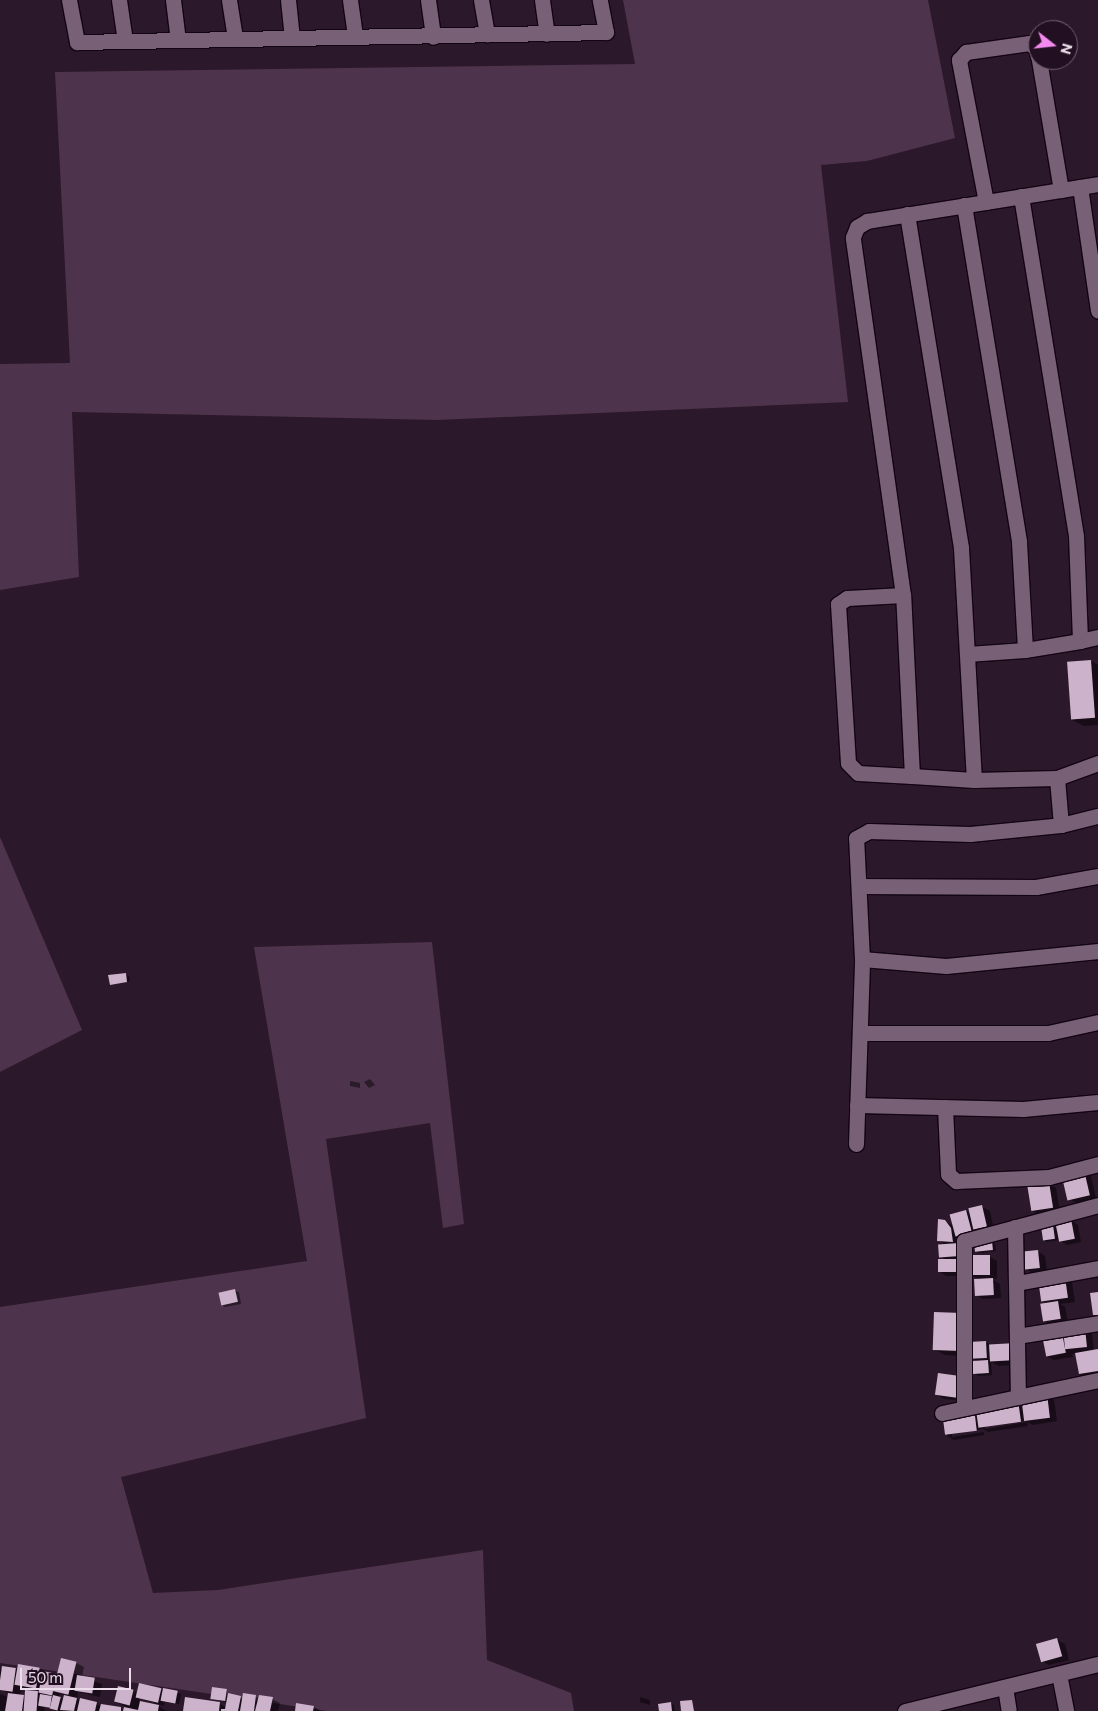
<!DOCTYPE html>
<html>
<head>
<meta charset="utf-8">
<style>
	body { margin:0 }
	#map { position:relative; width:1098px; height:1711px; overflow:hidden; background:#2c182b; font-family:Commissioner,sans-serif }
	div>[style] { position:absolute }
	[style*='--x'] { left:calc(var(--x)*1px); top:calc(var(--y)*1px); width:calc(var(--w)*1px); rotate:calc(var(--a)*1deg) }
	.green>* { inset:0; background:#4e334c }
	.shadow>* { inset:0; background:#0007 }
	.building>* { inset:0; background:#ccb2ca; transform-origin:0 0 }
	.roads { filter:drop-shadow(1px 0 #130413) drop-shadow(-1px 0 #130413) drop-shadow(0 1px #130413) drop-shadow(0 -1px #130413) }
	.street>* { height:15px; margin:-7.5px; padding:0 7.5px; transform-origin:7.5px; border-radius:7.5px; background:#786076 }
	span { translate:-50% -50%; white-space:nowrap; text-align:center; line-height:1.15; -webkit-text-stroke:5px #220f21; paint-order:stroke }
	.north { position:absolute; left:1028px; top:20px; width:50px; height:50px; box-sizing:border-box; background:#220f21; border:1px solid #726171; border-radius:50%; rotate:106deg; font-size:14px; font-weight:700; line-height:20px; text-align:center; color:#eadce8 }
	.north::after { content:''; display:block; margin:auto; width:18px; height:22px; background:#f489f0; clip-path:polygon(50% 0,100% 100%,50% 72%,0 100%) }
	.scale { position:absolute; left:20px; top:1668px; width:111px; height:22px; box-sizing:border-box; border:2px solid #eadce8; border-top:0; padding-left:6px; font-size:15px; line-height:18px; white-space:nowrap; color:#eadce8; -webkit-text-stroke:4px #220f21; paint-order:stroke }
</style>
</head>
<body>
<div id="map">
	<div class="green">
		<div style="clip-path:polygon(623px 0,928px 0,955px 138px,867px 161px,821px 165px,848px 402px,437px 420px,72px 412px,79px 577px,0 590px,0 364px,70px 363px,55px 72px,635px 64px)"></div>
		<div style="clip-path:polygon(0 837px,82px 1030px,0 1072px)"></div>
		<div style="clip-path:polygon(432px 942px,464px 1224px,443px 1228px,430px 1123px,326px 1139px,366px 1418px,121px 1477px,153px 1593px,218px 1590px,483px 1550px,487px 1660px,571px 1693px,574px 1711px,327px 1711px,0 1663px,0 1307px,307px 1261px,254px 947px)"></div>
	</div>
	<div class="shadow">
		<div style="clip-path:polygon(1091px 661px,1098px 665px,1098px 725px,1084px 726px,1072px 720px)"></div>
		<div style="clip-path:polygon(126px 974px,129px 976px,130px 981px,111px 984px)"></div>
		<div style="clip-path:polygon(370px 1079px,375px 1085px,369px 1088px,364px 1082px)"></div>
		<div style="clip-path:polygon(350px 1081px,360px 1083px,360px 1088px,350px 1086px)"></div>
		<div style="clip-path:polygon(1084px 1172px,1091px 1176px,1096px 1199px,1076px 1203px,1069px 1199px)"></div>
		<div style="clip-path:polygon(1048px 1184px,1056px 1188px,1060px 1212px,1041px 1216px,1033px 1211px)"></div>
		<div style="clip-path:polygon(982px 1207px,990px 1211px,994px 1230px,965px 1241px,967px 1260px,989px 1256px,997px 1261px,997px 1279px,992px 1279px,1000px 1284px,1001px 1298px,983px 1299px,976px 1295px,980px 1280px,969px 1274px,969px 1276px,946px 1276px,939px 1271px,946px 1260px,940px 1256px,946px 1245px,938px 1240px,945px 1221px,955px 1227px,966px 1211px,971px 1214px)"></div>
		<div style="clip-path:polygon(1071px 1220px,1078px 1225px,1081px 1242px,1067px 1245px,1059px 1240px,1047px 1242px,1044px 1240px,1052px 1226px,1058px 1229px)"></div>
		<div style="clip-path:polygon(992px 1242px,995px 1244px,996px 1251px,980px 1253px,977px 1252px)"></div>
		<div style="clip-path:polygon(1037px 1251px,1045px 1256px,1047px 1271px,1034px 1274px,1027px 1269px)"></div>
		<div style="clip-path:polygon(1064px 1278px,1072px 1282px,1075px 1302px,1060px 1304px,1065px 1307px,1068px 1323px,1051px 1325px,1044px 1321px,1048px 1304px,1042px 1301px)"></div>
		<div style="clip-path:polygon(235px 1291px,239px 1292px,241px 1304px,225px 1307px,222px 1305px)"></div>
		<div style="clip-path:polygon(962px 1315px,973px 1321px,972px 1343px,986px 1342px,1024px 1364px,999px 1366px,991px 1362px,992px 1375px,978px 1376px,975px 1374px,978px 1362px,971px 1357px,945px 1355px,933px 1349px)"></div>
		<div style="clip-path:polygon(1084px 1330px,1092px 1334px,1094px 1351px,1098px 1350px,1098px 1376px,1087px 1378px,1080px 1374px,1077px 1353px,1072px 1354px,1073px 1357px,1054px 1360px,1046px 1356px,1043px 1338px)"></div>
		<div style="clip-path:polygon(939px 1374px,964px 1401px,944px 1399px,937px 1395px)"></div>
		<div style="clip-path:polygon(evenodd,1047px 1395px,1054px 1400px,1057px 1421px,1033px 1425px,1027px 1422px,1028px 1426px,988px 1432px,983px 1429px,952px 1434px,952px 1437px,984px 1432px,984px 1435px,954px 1440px,947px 1436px,943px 1414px,1047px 1395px,1027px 1420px,1027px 1422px,985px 1429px,985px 1426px,1027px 1420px)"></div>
		<div style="clip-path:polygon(1057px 1640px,1065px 1644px,1069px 1660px,1049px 1665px,1042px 1661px)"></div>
		<div style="clip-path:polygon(evenodd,76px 1663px,84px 1667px,82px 1677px,102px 1684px,100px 1697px,78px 1692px,77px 1699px,81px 1701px,124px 1711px,125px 1706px,116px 1702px,133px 1691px,137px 1693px,160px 1689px,181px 1694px,179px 1704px,165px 1702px,164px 1706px,156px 1704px,166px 1711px,60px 1711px,44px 1707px,45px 1711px,0 1711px,0 1694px,8px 1697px,9px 1693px,0 1689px,0 1669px,40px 1669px,58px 1676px,76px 1663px,21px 1687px,39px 1691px,49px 1697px,34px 1691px,26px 1698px,20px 1696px,21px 1687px,76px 1663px,60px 1694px,65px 1695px,64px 1700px,59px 1698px,60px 1694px,76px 1663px,140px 1698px,155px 1703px,154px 1705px,139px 1702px,140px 1698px)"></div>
		<div style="clip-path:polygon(226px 1691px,229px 1695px,243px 1699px,244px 1695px,259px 1698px,272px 1699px,280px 1703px,278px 1711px,184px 1711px,186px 1698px,220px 1704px,227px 1708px,228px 1703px,212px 1698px)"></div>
		<div style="clip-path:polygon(640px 1697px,650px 1700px,650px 1705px,640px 1702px)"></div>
		<div style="clip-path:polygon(671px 1703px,674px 1705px,675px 1711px,660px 1711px)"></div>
		<div style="clip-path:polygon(314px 1707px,321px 1711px,296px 1711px)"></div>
	</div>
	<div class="building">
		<div style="left:1091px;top:660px;width:58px;height:24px;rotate:86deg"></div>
		<div style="clip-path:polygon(126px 973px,127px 982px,110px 985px,108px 975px)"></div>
		<div style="left:1084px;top:1170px;width:26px;height:23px;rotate:77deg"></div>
		<div style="left:1049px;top:1182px;width:26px;height:22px;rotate:81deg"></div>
		<div style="left:982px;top:1205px;width:22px;height:14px;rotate:77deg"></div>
		<div style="left:966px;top:1210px;width:23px;height:17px;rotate:75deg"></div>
		<div style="clip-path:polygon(938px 1219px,945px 1220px,951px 1228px,953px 1242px,937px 1241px)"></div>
		<div style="left:1071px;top:1219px;width:20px;height:16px;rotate:79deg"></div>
		<div style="left:1053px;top:1225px;width:14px;height:12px;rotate:82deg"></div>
		<div style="left:992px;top:1241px;width:9px;height:18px;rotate:84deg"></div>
		<div style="left:959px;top:1243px;width:13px;height:21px;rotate:86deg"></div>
		<div style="left:1038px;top:1250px;width:18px;height:15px;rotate:84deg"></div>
		<div style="left:990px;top:1255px;width:20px;height:21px;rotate:90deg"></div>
		<div style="left:938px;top:1259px;width:25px;height:13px"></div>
		<div style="left:1065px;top:1277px;width:21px;height:27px;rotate:82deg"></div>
		<div style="left:993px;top:1278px;width:17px;height:19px;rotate:87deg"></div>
		<div style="left:235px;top:1289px;width:13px;height:17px;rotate:77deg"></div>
		<div style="clip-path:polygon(1098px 1292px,1098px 1315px,1093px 1315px,1090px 1293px)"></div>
		<div style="left:1058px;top:1301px;width:18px;height:18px;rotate:81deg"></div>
		<div style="left:934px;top:1312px;width:28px;height:38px;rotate:2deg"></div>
		<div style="left:1085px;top:1328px;width:19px;height:22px;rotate:84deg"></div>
		<div style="left:1062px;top:1333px;width:20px;height:20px;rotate:79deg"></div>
		<div style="left:986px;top:1341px;width:17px;height:17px;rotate:87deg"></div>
		<div style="left:1016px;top:1343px;width:17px;height:27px;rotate:87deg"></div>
		<div style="clip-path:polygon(1098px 1349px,1098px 1371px,1079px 1374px,1075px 1353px)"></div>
		<div style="left:988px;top:1360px;width:13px;height:16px;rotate:86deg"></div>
		<div style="left:938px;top:1373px;width:22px;height:22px;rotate:8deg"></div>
		<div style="left:1047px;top:1394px;width:24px;height:26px;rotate:83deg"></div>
		<div style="left:1018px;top:1400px;width:22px;height:43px;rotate:82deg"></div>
		<div style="left:974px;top:1408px;width:23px;height:32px;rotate:83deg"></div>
		<div style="left:1057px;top:1638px;width:19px;height:22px;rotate:74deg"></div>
		<div style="left:61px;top:1658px;width:16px;height:34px;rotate:14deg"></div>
		<div style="left:18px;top:1664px;width:22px;height:21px;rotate:10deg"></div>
		<div style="left:2px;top:1666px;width:14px;height:24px;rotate:8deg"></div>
		<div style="left:43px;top:1671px;width:14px;height:22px;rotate:12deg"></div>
		<div style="left:77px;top:1675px;width:18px;height:16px;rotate:9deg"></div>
		<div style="left:139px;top:1683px;width:23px;height:15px;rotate:13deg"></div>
		<div style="left:118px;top:1686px;width:16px;height:16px;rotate:14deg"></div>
		<div style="left:212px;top:1687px;width:15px;height:12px;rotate:8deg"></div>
		<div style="left:163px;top:1688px;width:15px;height:13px;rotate:11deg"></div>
		<div style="left:25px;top:1690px;width:13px;height:21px;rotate:4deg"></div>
		<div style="clip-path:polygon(8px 1693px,24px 1695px,22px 1711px,5px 1711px)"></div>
		<div style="clip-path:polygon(228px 1693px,241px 1696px,238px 1711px,221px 1711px,221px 1709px,225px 1709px)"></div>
		<div style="clip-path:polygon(243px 1693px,256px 1695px,254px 1711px,240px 1711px)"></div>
		<div style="left:40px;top:1694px;width:12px;height:12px;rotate:9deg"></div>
		<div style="left:53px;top:1695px;width:8px;height:14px;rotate:14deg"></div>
		<div style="clip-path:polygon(64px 1695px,77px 1698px,74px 1711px,60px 1710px)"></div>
		<div style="clip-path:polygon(259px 1695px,273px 1697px,270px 1711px,255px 1711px)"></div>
		<div style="clip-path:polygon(185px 1697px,220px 1702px,219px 1711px,183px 1711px)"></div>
		<div style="clip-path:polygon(80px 1698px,97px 1702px,95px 1711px,77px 1711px)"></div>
		<div style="clip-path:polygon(692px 1700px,694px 1711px,681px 1711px,680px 1701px)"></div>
		<div style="clip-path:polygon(140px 1701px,159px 1705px,158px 1711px,123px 1711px,124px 1707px,138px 1710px)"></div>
		<div style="clip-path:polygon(671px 1702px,672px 1711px,659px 1711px,658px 1704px)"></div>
		<div style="clip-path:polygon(296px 1703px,314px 1706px,313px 1711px,295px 1711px)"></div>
		<div style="clip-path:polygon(101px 1704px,121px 1707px,121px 1711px,99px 1711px)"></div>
	</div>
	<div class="roads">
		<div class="street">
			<div style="--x:69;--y:0;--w:43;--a:79.2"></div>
			<div style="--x:77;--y:42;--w:529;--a:-1.08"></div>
			<div style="--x:606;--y:32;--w:33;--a:-101"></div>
			<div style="--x:119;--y:0;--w:41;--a:81.7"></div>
			<div style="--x:173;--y:0;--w:39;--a:83"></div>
			<div style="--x:229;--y:0;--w:38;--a:81"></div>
			<div style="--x:288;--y:0;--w:37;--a:84"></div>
			<div style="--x:350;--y:0;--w:36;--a:82"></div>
			<div style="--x:428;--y:0;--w:37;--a:82"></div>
			<div style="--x:481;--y:0;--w:35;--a:80"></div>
			<div style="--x:542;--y:0;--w:34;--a:82"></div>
			<div style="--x:1039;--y:60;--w:132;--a:80.4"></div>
			<div style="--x:1080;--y:187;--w:125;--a:81.7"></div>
			<div style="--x:1021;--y:196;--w:344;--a:80.8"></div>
			<div style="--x:1076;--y:536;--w:105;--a:87.8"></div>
			<div style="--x:1080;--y:641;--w:56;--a:170.7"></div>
			<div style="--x:986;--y:202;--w:145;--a:-100.8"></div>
			<div style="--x:959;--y:60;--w:11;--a:-49"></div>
			<div style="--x:966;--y:52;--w:64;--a:-8.1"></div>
			<div style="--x:1029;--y:43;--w:9;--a:36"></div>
			<div style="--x:1036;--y:48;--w:9;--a:77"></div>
			<div style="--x:964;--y:205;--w:341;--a:80.7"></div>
			<div style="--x:1019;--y:542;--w:108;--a:86.8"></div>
			<div style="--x:1025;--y:650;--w:58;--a:176.1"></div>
			<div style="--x:907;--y:214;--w:338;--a:80.8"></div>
			<div style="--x:961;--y:548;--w:232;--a:86.8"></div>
			<div style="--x:903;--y:595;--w:56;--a:176.9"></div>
			<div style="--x:847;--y:598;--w:11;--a:146"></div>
			<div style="--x:838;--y:604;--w:159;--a:86.4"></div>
			<div style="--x:848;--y:763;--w:14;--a:45"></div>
			<div style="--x:858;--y:773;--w:54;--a:3.2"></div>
			<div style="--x:1080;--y:641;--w:18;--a:-13"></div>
			<div style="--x:1057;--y:778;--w:83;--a:178.6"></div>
			<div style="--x:974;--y:780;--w:62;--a:-176.3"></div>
			<div style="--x:912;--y:776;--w:181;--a:-92.8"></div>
			<div style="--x:903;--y:595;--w:361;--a:-98"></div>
			<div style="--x:853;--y:237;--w:11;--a:-68"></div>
			<div style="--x:857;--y:227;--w:12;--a:-31"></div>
			<div style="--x:867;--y:221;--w:234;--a:-9.1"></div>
			<div style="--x:1061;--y:825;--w:47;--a:-94.9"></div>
			<div style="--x:1057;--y:778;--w:44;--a:-20.1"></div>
			<div style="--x:859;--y:886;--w:177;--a:0.3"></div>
			<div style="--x:1036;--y:887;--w:63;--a:-10.1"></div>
			<div style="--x:862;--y:959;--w:84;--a:4.8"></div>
			<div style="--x:946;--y:966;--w:153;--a:-5.6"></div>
			<div style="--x:860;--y:1033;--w:188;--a:0"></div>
			<div style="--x:1048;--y:1033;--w:51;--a:-12.4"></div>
			<div style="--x:857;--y:1105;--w:166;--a:1.4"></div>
			<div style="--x:1023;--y:1109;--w:75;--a:-5.3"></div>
			<div style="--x:945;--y:1107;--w:67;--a:87.4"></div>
			<div style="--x:948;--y:1174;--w:11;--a:41"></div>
			<div style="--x:956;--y:1181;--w:93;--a:-2.5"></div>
			<div style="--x:1049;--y:1177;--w:51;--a:-14.9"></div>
			<div style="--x:856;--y:1144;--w:185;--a:-88.1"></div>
			<div style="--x:862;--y:959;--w:121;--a:-92.8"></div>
			<div style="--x:856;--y:838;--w:15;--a:-28"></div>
			<div style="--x:869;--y:831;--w:101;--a:1.7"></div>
			<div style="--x:970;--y:834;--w:91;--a:-5.6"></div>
			<div style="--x:1061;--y:825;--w:38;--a:-14"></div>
			<div style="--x:1015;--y:1227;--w:170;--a:89"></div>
			<div style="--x:1017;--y:1283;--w:82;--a:-10.5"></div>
			<div style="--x:1017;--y:1336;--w:82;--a:-9.1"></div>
			<div style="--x:964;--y:1408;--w:167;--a:-90"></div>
			<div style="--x:964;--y:1241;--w:139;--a:-15"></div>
			<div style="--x:942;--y:1413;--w:159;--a:-11.9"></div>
			<div style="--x:1059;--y:1674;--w:38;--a:79"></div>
			<div style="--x:1005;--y:1687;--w:24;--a:81"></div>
			<div style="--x:905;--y:1711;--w:199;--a:-13.7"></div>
		</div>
	</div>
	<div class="north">N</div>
	<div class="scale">50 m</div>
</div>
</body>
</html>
